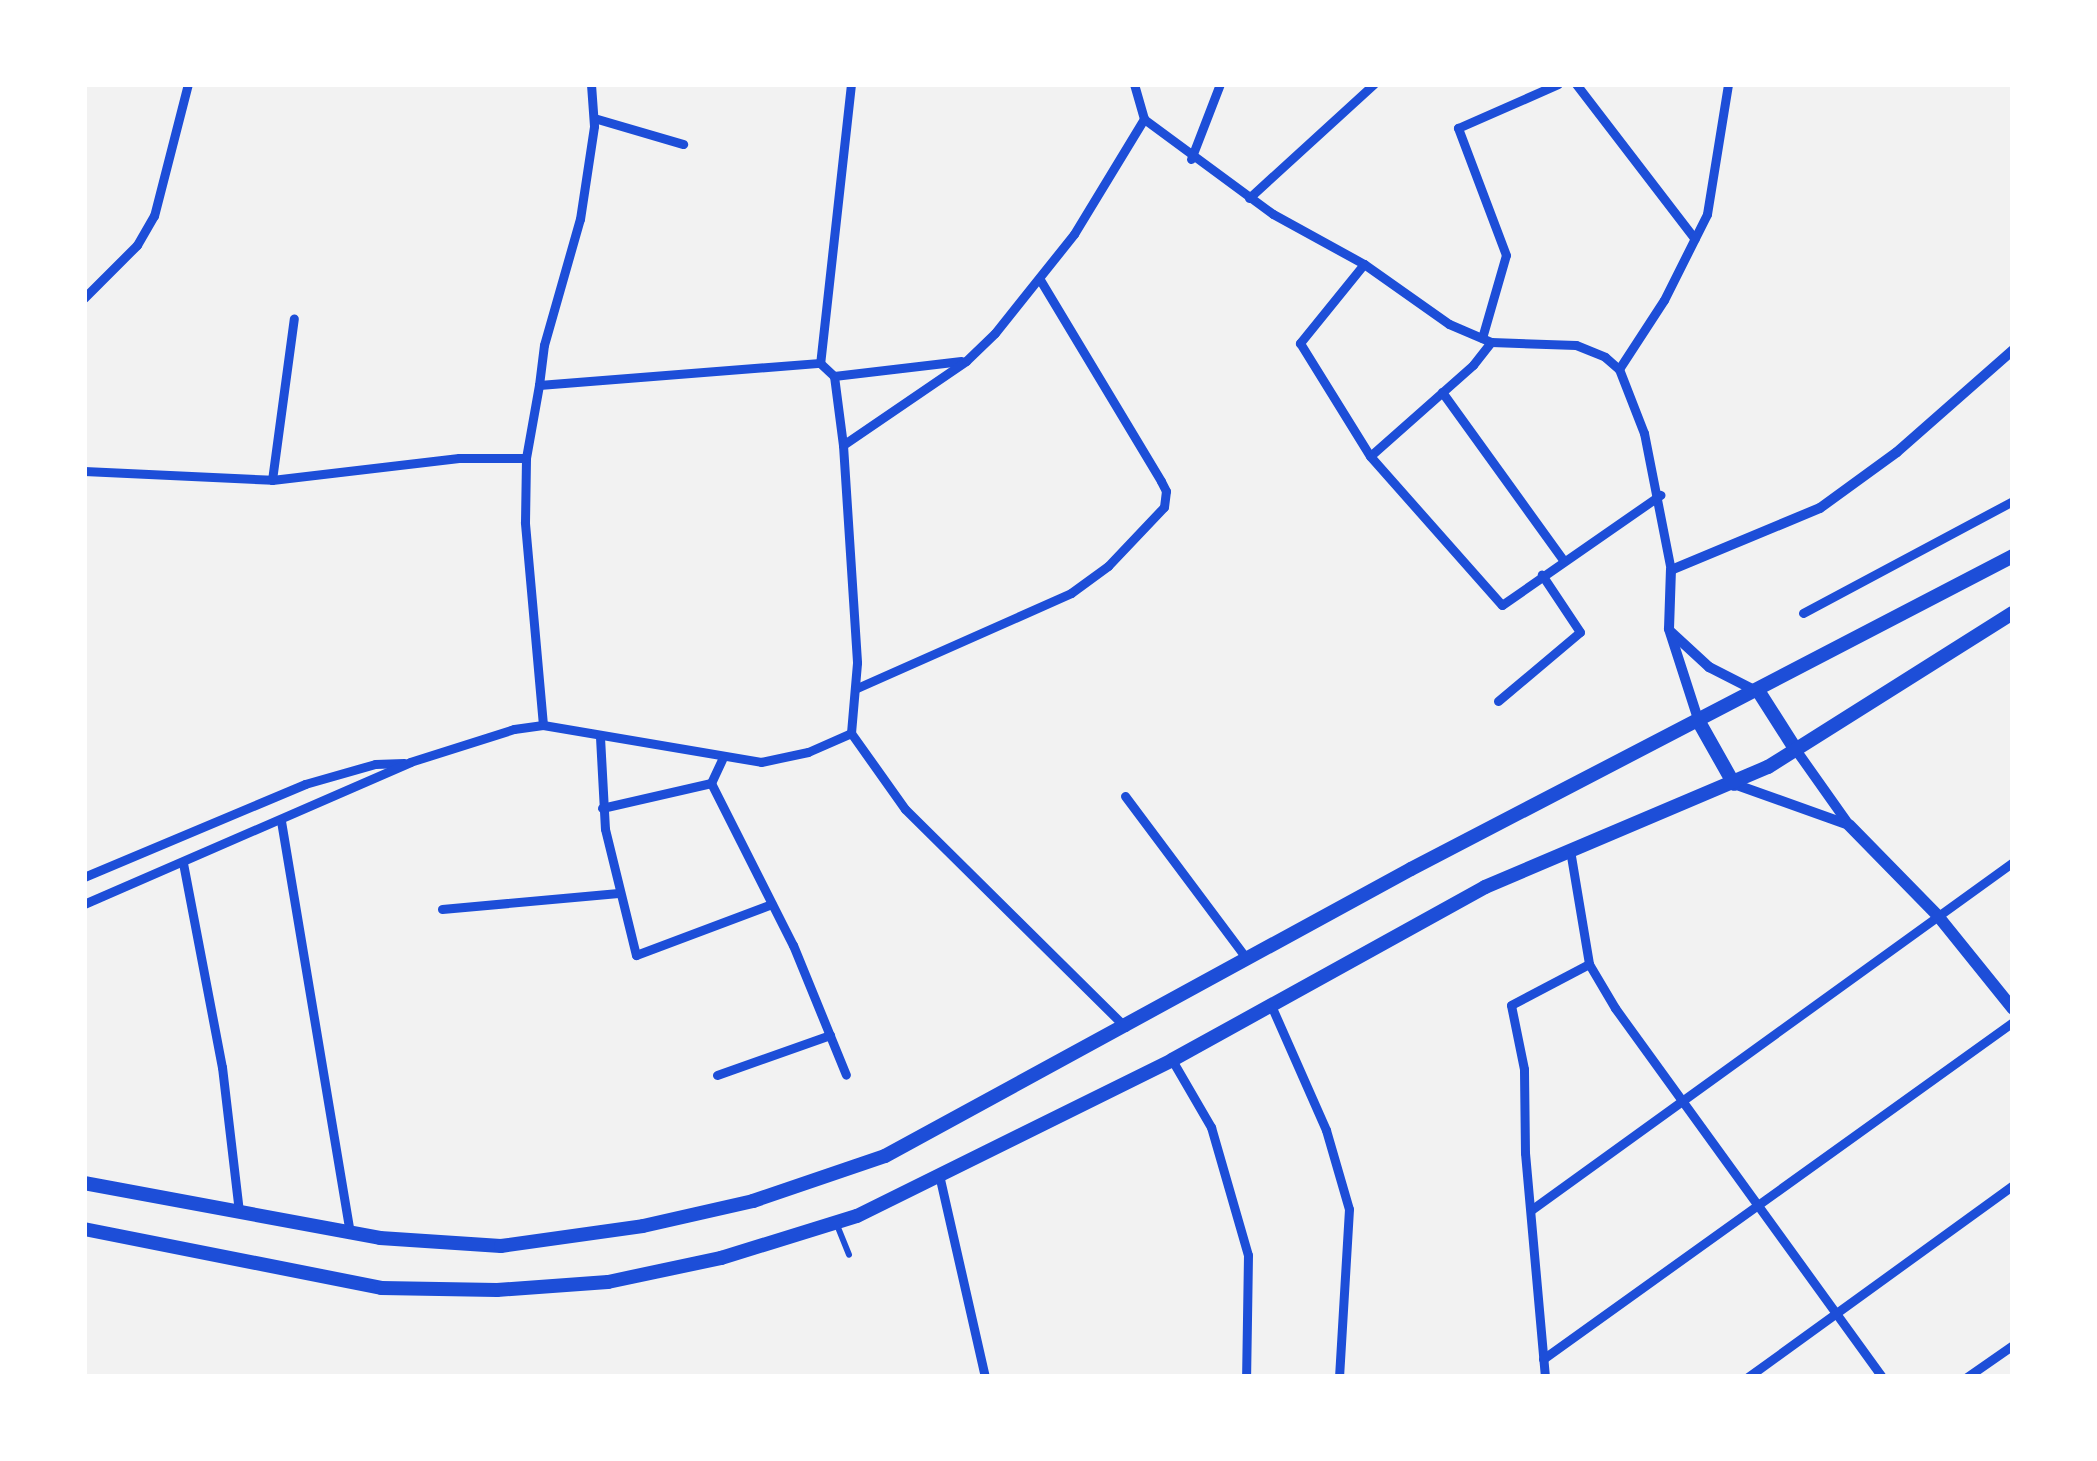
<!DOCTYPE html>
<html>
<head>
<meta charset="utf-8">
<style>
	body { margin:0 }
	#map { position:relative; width:2097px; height:1461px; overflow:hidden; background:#f2f2f2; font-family:"PT Sans",sans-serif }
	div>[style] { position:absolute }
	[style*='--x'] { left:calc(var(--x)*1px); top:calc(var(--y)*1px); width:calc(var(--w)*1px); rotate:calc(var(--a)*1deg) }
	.pedestrian>* { height:6px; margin:-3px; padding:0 3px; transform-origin:3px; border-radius:3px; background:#1d4ed8 }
	.minor>* { height:9px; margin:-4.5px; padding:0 4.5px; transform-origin:4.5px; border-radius:4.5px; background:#1d4ed8 }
	.tertiary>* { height:10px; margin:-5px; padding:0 5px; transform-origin:5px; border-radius:5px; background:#1d4ed8 }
	.secondary>* { height:12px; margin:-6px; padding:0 6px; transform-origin:6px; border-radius:6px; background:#1d4ed8 }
	.trunk>* { height:14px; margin:-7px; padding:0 7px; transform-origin:7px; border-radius:7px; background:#1d4ed8 }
	span { translate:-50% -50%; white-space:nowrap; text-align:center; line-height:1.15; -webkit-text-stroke:10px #fff; paint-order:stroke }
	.frame { position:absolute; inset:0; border:87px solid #fff; pointer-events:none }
</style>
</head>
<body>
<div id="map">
	<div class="pedestrian">
		<div style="--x:837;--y:1225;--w:32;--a:68"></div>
	</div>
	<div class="minor">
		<div style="--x:851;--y:84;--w:281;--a:96.3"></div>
		<div style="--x:820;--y:363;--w:19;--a:43"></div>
		<div style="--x:834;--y:376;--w:70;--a:82.6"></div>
		<div style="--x:843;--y:445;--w:218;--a:86.3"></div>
		<div style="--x:857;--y:663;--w:70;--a:94.9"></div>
		<div style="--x:851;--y:733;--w:93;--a:54.6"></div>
		<div style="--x:905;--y:809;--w:310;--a:44.7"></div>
		<div style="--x:1134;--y:84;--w:36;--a:74"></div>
		<div style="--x:1576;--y:84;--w:195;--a:52.5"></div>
		<div style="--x:594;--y:118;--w:93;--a:16.3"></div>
		<div style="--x:1191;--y:159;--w:80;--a:-68.9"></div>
		<div style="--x:1249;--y:198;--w:169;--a:-42.4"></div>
		<div style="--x:1364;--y:264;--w:102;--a:129"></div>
		<div style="--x:1300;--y:343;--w:133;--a:58.2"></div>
		<div style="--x:84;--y:298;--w:75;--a:-45"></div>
		<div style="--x:137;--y:245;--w:34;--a:-60"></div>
		<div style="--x:154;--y:216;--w:136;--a:-75.6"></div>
		<div style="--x:1482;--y:338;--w:86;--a:-73.9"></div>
		<div style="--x:1506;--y:255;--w:136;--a:-110.7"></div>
		<div style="--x:1458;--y:128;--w:109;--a:-23.7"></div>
		<div style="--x:1491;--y:342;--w:29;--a:128"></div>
		<div style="--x:1473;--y:365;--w:137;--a:138.5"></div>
		<div style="--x:1370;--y:456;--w:199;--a:48.5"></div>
		<div style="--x:1502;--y:605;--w:193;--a:-34.8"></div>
		<div style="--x:1619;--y:369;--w:82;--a:-56.9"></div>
		<div style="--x:1664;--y:300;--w:96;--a:-63.4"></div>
		<div style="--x:1707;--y:214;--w:132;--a:-80.8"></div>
		<div style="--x:834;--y:376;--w:128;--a:-6.7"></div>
		<div style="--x:539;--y:385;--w:40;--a:-82.9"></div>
		<div style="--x:544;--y:345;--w:131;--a:-74.1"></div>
		<div style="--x:580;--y:219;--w:94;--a:-81.4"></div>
		<div style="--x:594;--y:126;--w:42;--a:-94.1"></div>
		<div style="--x:1442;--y:392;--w:207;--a:54.2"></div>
		<div style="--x:843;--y:445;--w:149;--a:-34.3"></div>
		<div style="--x:966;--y:361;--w:40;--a:-44"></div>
		<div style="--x:995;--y:333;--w:127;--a:-51.4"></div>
		<div style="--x:1074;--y:234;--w:135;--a:-58.7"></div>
		<div style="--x:1144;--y:119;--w:160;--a:36.4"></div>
		<div style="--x:1273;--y:214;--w:104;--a:28.8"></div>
		<div style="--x:1364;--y:264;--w:104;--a:35.2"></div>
		<div style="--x:1449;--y:324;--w:46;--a:23.2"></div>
		<div style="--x:1491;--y:342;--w:85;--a:2"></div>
		<div style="--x:1576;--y:345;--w:31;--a:22"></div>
		<div style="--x:1605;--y:357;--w:18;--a:41"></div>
		<div style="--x:1619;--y:369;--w:69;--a:68.7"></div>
		<div style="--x:1644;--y:433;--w:140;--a:78.9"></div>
		<div style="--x:84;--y:471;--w:188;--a:2.7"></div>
		<div style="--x:272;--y:480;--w:188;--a:-6.7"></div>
		<div style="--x:459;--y:458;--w:67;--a:0"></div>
		<div style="--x:272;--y:480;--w:163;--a:-82.3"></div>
		<div style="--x:1803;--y:613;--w:238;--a:-28.1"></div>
		<div style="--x:857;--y:688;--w:234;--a:-23.9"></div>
		<div style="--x:1071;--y:593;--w:46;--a:-36.1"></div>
		<div style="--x:1108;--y:566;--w:81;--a:-46.5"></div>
		<div style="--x:1164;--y:507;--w:16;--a:-83"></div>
		<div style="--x:1166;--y:491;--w:11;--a:-117"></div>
		<div style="--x:1161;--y:481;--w:235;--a:-121"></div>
		<div style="--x:1498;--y:701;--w:107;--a:-40.1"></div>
		<div style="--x:1580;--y:632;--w:69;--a:-123.7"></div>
		<div style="--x:543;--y:725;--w:204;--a:-95.1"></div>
		<div style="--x:525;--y:522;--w:64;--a:-89.1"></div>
		<div style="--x:526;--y:458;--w:74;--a:-79.9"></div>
		<div style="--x:539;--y:385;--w:282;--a:-4.5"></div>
		<div style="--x:600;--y:737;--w:92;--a:86.9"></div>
		<div style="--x:605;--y:829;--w:130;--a:76.2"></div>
		<div style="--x:636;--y:955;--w:145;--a:-20.6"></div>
		<div style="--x:711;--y:783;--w:182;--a:63.2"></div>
		<div style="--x:793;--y:945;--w:140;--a:67.8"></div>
		<div style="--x:1125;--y:796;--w:204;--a:53.2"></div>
		<div style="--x:602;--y:808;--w:112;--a:-12.9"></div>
		<div style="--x:711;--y:783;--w:29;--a:-65"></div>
		<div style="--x:281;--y:821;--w:418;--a:80.5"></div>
		<div style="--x:1570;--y:850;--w:116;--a:80.5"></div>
		<div style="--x:1589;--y:964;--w:51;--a:59.4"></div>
		<div style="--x:1615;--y:1008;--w:455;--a:54.1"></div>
		<div style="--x:183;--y:863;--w:208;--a:79.2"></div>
		<div style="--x:222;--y:1067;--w:145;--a:83.3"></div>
		<div style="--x:84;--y:877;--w:240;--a:-22.8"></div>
		<div style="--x:305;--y:784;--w:73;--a:-15.9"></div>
		<div style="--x:375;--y:764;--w:29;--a:-2"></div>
		<div style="--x:84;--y:904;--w:356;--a:-23.5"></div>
		<div style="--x:410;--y:762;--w:109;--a:-17.6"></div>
		<div style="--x:514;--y:729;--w:29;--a:-8"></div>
		<div style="--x:543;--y:725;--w:221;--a:9.6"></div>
		<div style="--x:761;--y:762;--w:48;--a:-12"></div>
		<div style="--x:808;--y:752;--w:47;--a:-23.8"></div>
		<div style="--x:442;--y:909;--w:177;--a:-5.2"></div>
		<div style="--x:1270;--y:1003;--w:139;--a:66.2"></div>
		<div style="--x:1326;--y:1130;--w:82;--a:73.8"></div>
		<div style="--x:1349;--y:1209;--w:168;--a:93.4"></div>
		<div style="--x:1172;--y:1060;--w:78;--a:59.8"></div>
		<div style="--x:1211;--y:1127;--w:133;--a:73.9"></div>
		<div style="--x:1248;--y:1255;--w:122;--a:90.9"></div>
		<div style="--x:717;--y:1075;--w:120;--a:-19.5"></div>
		<div style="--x:940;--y:1179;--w:203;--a:77.2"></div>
		<div style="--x:1531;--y:1210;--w:594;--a:-35.83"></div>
		<div style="--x:1543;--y:1359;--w:578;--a:-35.64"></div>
		<div style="--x:1545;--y:1377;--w:225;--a:-95.1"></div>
		<div style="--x:1525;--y:1153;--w:84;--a:-90.7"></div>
		<div style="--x:1524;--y:1069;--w:65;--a:-101.5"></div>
		<div style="--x:1511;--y:1005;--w:88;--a:-27.7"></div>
		<div style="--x:1748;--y:1377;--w:327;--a:-35.9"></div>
		<div style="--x:1967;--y:1377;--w:56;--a:-34.8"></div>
	</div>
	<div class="tertiary">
		<div style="--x:1671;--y:632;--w:52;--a:42.6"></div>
		<div style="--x:1709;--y:667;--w:55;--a:27"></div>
		<div style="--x:1699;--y:722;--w:98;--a:-107.9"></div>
		<div style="--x:1669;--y:629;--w:59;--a:-88.1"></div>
		<div style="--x:1671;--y:570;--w:161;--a:-22.6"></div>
		<div style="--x:1820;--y:508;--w:95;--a:-36"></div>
		<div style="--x:1897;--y:452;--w:154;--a:-41.3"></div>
		<div style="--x:1796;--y:750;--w:88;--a:54.7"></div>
		<div style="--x:1734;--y:784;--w:122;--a:19.6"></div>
	</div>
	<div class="secondary">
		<div style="--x:1849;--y:825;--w:127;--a:45.6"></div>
		<div style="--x:1938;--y:916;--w:119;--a:51.1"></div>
	</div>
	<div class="trunk">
		<div style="--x:1759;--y:692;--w:69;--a:57.5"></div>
		<div style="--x:1699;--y:722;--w:71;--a:60.6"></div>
		<div style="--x:84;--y:1183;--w:301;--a:10.5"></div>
		<div style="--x:380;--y:1238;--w:121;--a:3.8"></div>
		<div style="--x:501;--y:1246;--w:143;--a:-8"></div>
		<div style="--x:643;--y:1226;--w:113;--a:-12.8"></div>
		<div style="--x:753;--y:1201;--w:139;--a:-18.8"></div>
		<div style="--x:885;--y:1156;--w:599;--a:-28.62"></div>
		<div style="--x:1411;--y:869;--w:679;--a:-27.47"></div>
		<div style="--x:84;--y:1229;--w:303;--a:11.2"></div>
		<div style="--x:381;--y:1288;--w:116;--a:1"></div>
		<div style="--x:497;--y:1290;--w:111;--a:-4.1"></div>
		<div style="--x:608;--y:1282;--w:116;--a:-12"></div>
		<div style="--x:721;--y:1258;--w:142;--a:-17.2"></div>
		<div style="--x:857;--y:1216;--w:352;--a:-26.3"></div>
		<div style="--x:1172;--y:1060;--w:358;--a:-28.9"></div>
		<div style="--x:1485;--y:887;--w:307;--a:-23"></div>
		<div style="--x:1768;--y:767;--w:289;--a:-32.2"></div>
	</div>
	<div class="frame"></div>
</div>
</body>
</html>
